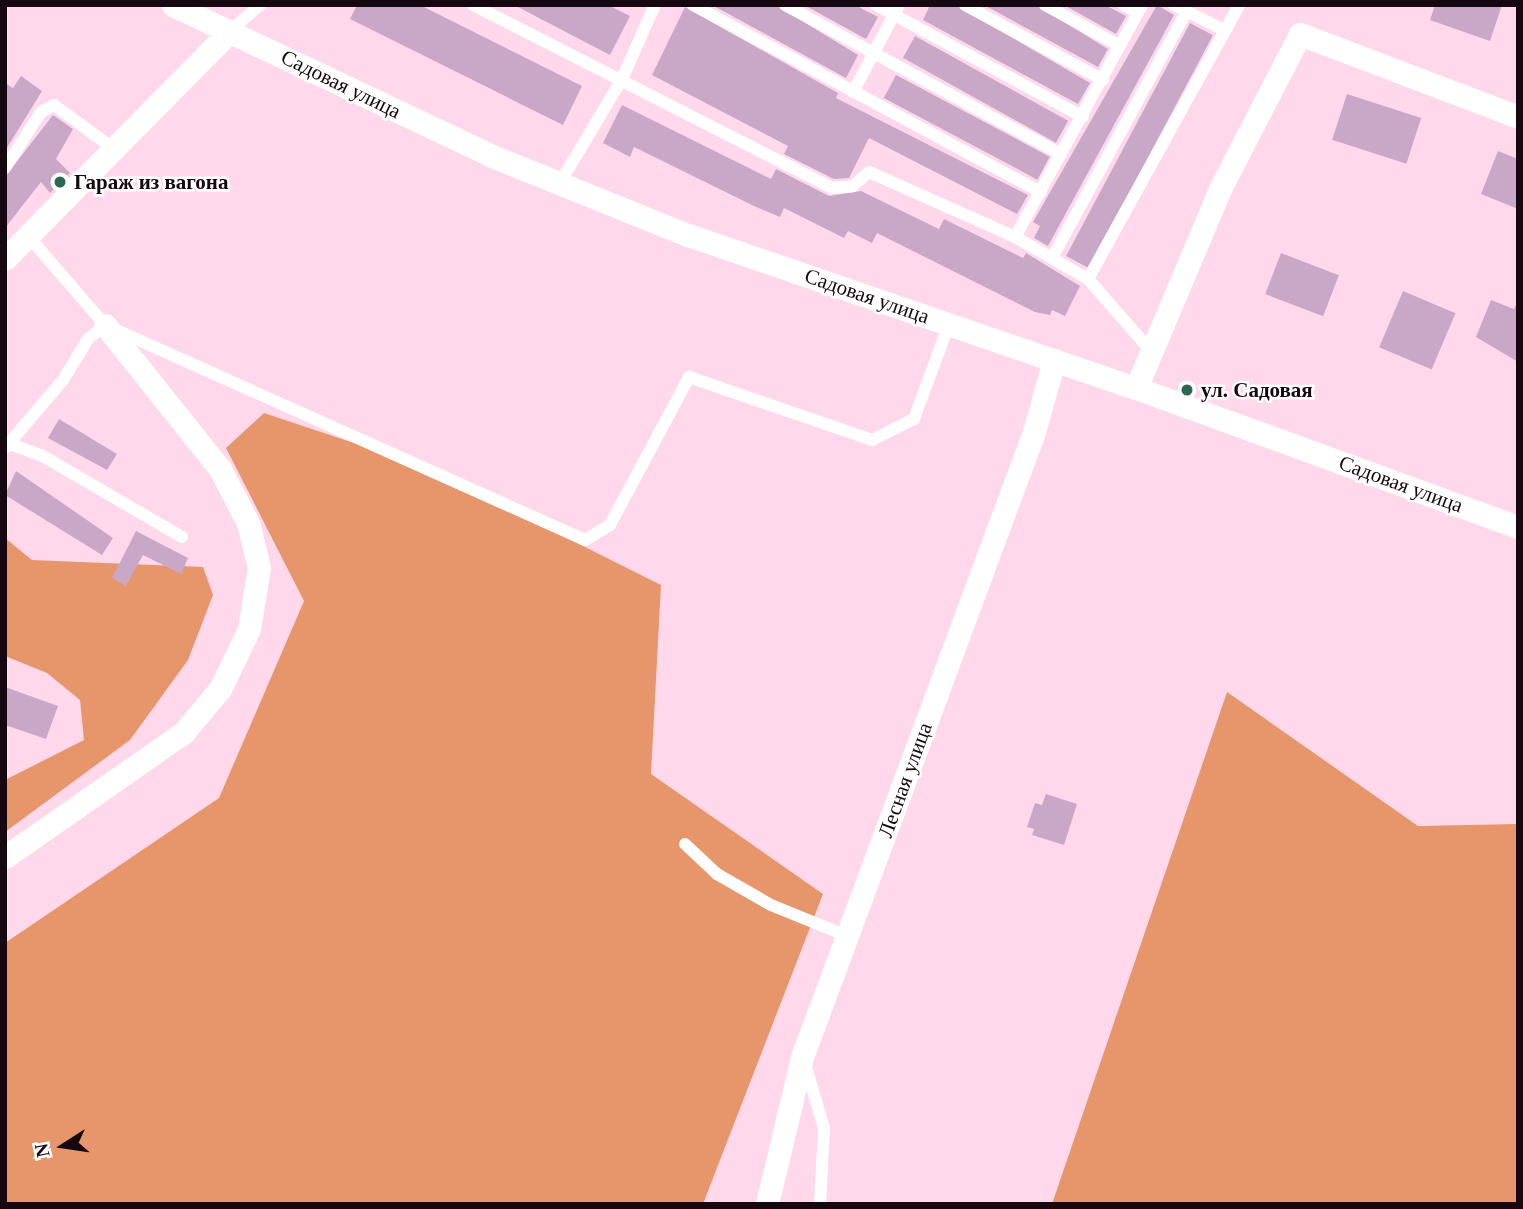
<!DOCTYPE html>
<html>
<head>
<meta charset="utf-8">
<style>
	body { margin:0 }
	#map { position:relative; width:1523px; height:1209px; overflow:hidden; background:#ffd9eb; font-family:Georgia,serif }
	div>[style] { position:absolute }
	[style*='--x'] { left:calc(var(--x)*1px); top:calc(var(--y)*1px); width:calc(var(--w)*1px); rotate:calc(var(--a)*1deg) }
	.forest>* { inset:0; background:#e7956b }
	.building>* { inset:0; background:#c9a7c7; transform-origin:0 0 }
	.lane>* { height:12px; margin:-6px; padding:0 6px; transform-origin:6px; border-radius:6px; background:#fff }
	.street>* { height:23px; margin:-11.5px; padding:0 11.5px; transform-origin:11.5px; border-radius:11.5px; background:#fff }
	.dots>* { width:19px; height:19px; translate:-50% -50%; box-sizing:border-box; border:4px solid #fff; border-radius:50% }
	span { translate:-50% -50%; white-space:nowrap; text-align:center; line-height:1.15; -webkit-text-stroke:5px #fff; paint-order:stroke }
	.street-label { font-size:21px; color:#160810 }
	.poi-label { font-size:21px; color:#160810; font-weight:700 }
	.left { translate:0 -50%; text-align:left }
	.frame { position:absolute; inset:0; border:7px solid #160810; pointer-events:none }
	.north { position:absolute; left:28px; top:1111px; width:70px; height:70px; -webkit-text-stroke:5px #fff; paint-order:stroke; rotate:258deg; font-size:19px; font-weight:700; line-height:28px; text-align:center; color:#160810 }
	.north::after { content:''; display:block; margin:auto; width:24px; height:32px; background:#160810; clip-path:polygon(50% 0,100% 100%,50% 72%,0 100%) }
</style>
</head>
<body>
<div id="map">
	<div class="forest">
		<div style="clip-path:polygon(264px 413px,423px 466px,661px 585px,651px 774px,823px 894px,703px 1204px,5px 1204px,5px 943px,219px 798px,304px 601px,226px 448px)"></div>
		<div style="clip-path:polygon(5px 538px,32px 560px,203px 567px,213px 595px,188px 660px,130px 740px,5px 832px,5px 780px,84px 740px,80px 700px,47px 673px,5px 656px)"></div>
		<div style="clip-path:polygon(1227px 692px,1418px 826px,1518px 824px,1518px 1204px,1052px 1204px)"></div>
	</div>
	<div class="building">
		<div style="clip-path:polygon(357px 5px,420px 5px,582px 86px,563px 125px,350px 19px)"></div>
		<div style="clip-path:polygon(514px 5px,608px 5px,630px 16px,610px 55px)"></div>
		<div style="clip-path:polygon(712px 5px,776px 5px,858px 55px,846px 78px)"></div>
		<div style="clip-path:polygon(804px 5px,855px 5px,878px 17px,866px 39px)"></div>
		<div style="clip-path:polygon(930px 5px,956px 5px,1090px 83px,1078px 104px,923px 20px)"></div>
		<div style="clip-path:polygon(984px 5px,1036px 5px,1108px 49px,1098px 67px)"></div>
		<div style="clip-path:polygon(1064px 5px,1105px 5px,1126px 16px,1116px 34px)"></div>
		<div style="clip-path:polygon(1157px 5px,1174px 15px,1048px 246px,1034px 238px,1040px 226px,1033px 222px)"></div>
		<div style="clip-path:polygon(1435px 5px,1502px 5px,1490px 41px,1430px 20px)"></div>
		<div style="clip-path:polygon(685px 7px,838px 93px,836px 98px,1028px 195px,1017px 214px,869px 138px,849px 178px,834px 179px,784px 154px,788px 146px,652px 75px)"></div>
		<div style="left:1190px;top:23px;width:26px;height:264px;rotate:28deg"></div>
		<div style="left:915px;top:36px;width:175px;height:25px;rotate:29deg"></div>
		<div style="left:896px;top:75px;width:174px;height:26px;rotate:28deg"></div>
		<div style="clip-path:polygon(21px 76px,42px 91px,5px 151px,5px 83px,13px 88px)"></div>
		<div style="left:1347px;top:94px;width:78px;height:48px;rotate:18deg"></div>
		<div style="clip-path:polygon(622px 105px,771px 179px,776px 169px,829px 196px,861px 191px,939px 229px,944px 219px,1023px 258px,1026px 253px,1080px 286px,1065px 316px,1052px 310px,1050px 315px,1035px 312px,877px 233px,872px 243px,848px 231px,844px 238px,784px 208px,780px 217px,756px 207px,634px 147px,630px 157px,603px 143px)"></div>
		<div style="clip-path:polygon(53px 115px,73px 129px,56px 159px,70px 173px,50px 193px,41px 182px,5px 228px,5px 177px)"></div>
		<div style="clip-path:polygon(1498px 151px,1518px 159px,1518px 209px,1481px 194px)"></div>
		<div style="left:1281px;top:253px;width:62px;height:44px;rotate:21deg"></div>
		<div style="left:1403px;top:291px;width:57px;height:61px;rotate:23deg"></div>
		<div style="clip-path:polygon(1491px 300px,1514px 309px,1518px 301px,1518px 362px,1476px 337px)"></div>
		<div style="clip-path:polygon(59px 419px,117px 454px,107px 470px,48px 438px)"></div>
		<div style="clip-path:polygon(16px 471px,113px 538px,102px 555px,5px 495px)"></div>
		<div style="clip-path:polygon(136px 531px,188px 558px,181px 574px,143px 555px,126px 586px,112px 578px)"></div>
		<div style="clip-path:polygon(5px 687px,58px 706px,46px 739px,5px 725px)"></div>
		<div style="clip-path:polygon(1046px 794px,1077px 804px,1064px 845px,1032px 835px,1034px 829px,1027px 827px,1035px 803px,1042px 805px)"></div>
	</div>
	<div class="lane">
		<div style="--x:473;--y:5;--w:403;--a:27"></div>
		<div style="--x:832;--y:188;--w:21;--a:-5"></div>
		<div style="--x:853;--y:186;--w:21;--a:-41"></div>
		<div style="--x:869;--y:172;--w:160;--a:24"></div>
		<div style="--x:1015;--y:237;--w:84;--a:29.9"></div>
		<div style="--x:1088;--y:279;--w:96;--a:48.8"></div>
		<div style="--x:693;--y:5;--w:395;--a:28.3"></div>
		<div style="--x:785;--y:5;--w:314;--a:28.4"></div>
		<div style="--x:876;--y:5;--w:235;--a:28.4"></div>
		<div style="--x:965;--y:5;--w:157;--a:28.5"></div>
		<div style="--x:1045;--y:5;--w:85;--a:28.7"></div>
		<div style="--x:1124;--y:5;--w:16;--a:30"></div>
		<div style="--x:1174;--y:5;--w:54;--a:26.6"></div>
		<div style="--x:230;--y:31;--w:40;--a:-41"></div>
		<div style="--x:853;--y:92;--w:98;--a:-62.1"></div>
		<div style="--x:5;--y:168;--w:67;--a:-57.3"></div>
		<div style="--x:41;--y:112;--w:15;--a:-28"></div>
		<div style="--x:54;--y:105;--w:74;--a:36.3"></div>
		<div style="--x:560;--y:183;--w:121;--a:-59.2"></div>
		<div style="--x:622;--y:79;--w:81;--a:-66"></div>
		<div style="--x:29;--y:237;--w:116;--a:49.2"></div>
		<div style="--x:105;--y:325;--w:526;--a:24.13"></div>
		<div style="--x:585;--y:540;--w:29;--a:-31"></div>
		<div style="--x:610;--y:525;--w:168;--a:-61.9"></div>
		<div style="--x:689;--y:377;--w:194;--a:19"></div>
		<div style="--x:872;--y:440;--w:47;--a:-26.6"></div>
		<div style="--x:914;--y:419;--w:101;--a:-69.8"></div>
		<div style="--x:1015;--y:237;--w:264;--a:-61.3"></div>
		<div style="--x:1052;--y:258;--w:280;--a:-61.4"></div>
		<div style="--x:1088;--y:279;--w:313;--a:-61.1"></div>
		<div style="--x:10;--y:444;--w:33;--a:20"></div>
		<div style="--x:41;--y:455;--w:163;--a:30.2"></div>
		<div style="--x:6;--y:447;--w:88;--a:-49.6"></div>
		<div style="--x:63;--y:380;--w:48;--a:-58.6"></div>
		<div style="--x:88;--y:339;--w:22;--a:-39"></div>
		<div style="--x:685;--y:844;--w:44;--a:43.2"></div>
		<div style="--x:717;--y:874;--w:62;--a:29.9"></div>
		<div style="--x:771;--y:905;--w:82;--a:22.2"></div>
		<div style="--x:805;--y:1064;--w:67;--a:73.5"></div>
		<div style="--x:824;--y:1128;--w:76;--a:93"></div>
	</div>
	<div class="street">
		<div style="--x:173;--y:5;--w:353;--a:25.3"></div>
		<div style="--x:492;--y:156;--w:211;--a:22"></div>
		<div style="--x:688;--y:235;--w:473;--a:18.9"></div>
		<div style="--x:1136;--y:388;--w:407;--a:20"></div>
		<div style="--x:5;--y:259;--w:320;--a:-45.4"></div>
		<div style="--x:1136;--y:388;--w:218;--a:-67.1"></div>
		<div style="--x:1221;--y:187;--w:172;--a:-62.7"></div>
		<div style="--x:1300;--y:34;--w:233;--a:20.8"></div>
		<div style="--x:5;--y:857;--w:217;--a:-34.9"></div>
		<div style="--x:183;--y:733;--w:57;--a:-49.9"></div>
		<div style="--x:220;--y:689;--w:67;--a:-64.2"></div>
		<div style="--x:249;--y:629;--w:62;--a:-80.7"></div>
		<div style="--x:259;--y:568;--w:46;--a:-103.7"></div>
		<div style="--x:248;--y:523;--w:61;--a:-117.4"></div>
		<div style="--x:220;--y:469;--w:184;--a:-128.6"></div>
		<div style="--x:767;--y:1204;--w:151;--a:-76.6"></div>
		<div style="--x:802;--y:1057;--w:667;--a:-69.64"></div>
		<div style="--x:1034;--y:432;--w:75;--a:-74.5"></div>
	</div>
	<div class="dots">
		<div style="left:60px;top:182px;background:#2b6752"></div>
		<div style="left:1187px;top:390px;background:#2b6752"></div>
	</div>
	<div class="street-label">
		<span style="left:341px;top:84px;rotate:26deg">Садовая улица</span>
		<span style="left:867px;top:296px;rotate:19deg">Садовая улица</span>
		<span style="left:1401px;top:484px;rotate:20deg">Садовая улица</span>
		<span style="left:905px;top:780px;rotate:-70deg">Лесная улица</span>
	</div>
	<div class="poi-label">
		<span class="left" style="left:74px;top:182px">Гараж из вагона</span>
		<span class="left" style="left:1201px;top:390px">ул. Садовая</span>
	</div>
	<div class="frame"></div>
	<div class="north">N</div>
</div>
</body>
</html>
